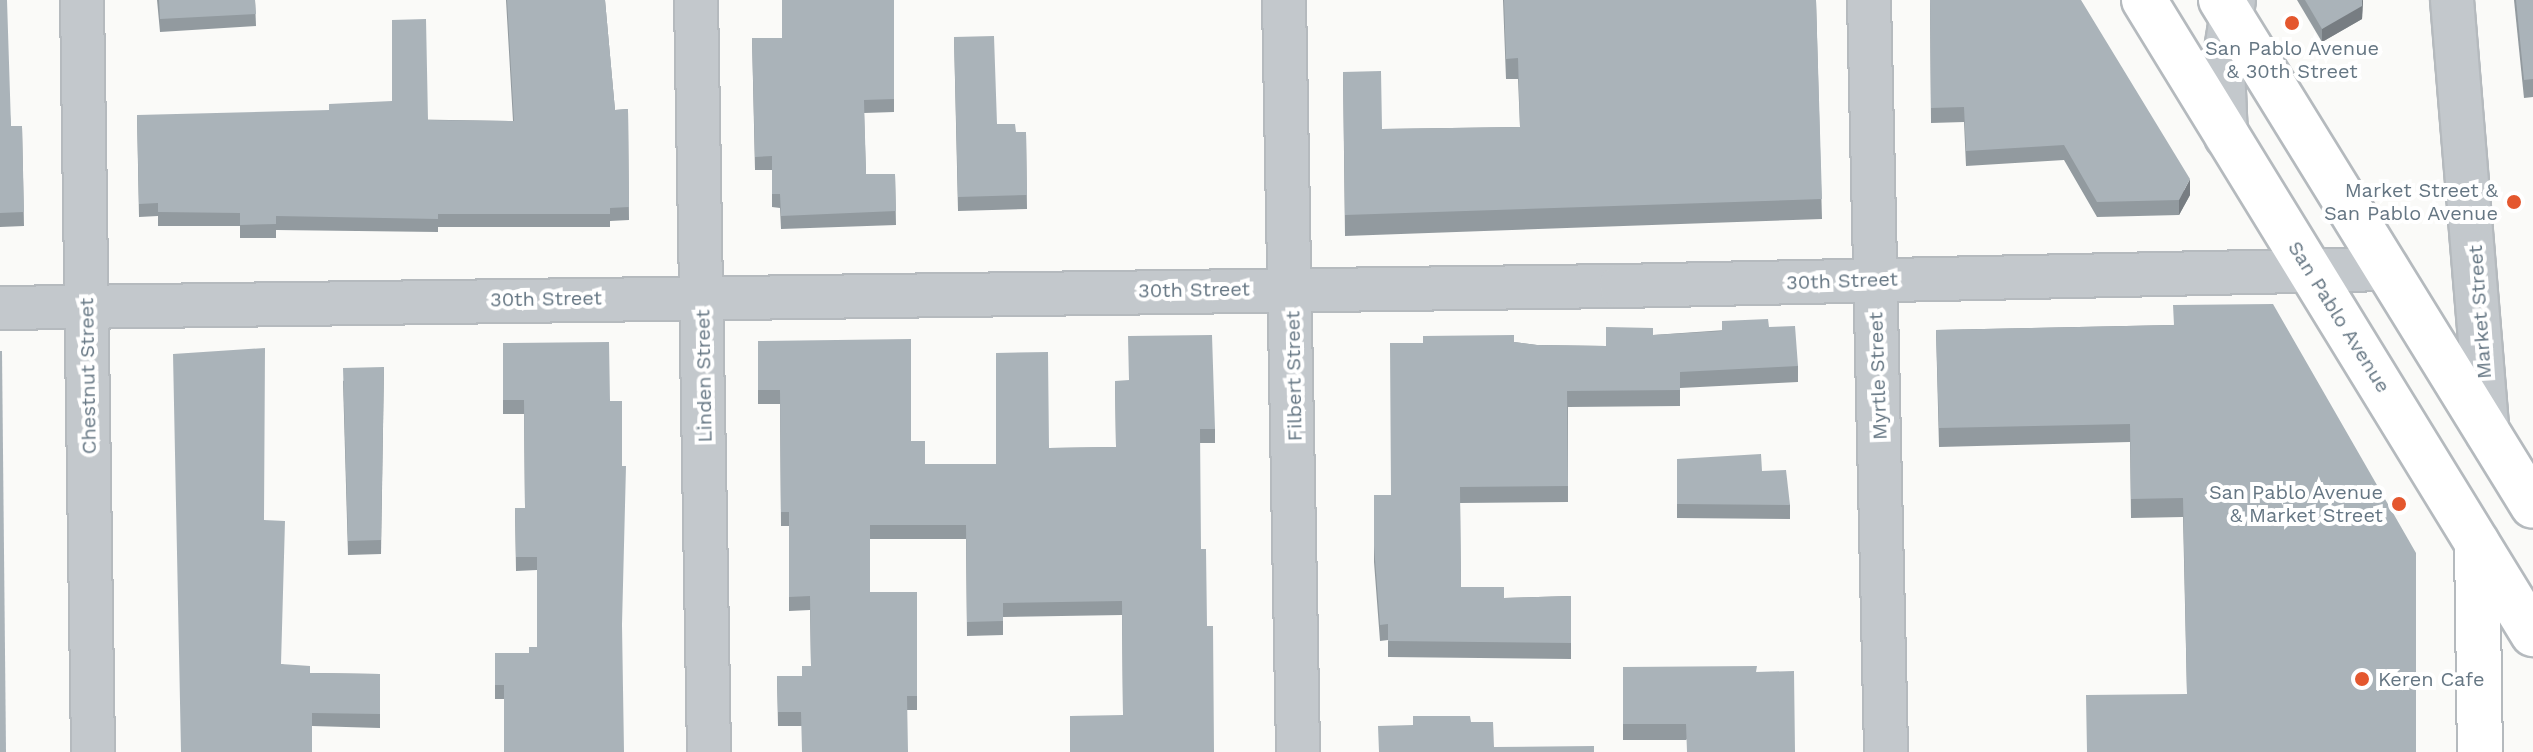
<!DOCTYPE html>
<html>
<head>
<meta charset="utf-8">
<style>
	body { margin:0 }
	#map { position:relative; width:2533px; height:752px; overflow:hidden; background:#fafaf8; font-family:"Work Sans",sans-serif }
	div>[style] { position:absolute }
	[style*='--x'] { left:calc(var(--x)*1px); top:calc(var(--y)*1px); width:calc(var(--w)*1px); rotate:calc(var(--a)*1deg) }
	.roads { filter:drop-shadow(2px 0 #b5babe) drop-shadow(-2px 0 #b5babe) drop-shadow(0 2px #b5babe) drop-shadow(0 -2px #b5babe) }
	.minor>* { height:42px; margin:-21px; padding:0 21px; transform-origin:21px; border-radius:21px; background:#c3c8cc }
	.major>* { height:44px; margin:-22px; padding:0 22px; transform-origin:22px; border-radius:22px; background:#fff }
	.wall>* { inset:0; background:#929a9f }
	.shaded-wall>* { inset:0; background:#777d82 }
	.building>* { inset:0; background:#aab3b9 }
	.dots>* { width:22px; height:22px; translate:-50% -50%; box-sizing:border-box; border:4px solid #fff; border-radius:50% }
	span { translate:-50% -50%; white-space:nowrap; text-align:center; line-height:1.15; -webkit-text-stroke:8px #fff; paint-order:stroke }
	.poi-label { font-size:20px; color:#657683 }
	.right { translate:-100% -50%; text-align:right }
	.left { translate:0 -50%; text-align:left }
	.street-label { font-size:20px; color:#657683 }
</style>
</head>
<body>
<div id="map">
	<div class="roads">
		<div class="minor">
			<div style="--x:82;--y:0;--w:752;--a:89.16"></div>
			<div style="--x:696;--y:0;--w:752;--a:89.01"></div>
			<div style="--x:1284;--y:0;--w:752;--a:88.93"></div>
			<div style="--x:1869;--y:0;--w:752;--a:88.7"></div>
			<div style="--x:2452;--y:0;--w:435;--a:85.3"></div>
			<div style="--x:2226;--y:137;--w:69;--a:-92.5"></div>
			<div style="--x:2223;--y:68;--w:69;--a:-80.8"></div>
			<div style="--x:0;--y:308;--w:1621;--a:-0.78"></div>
			<div style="--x:1621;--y:286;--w:767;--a:-1.27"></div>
		</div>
		<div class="major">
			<div style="--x:2144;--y:0;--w:744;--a:58.47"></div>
			<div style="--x:2221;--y:0;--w:594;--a:58.34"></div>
			<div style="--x:2477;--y:543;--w:209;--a:89.2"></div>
		</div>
	</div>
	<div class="wall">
		<div style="clip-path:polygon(0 0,11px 126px,22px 126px,24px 226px,0 227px)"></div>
		<div style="clip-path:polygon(157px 0,255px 0,256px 26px,160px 32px)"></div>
		<div style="clip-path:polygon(506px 0,605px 0,615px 110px,628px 109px,629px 220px,610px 221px,610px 227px,438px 227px,438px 232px,276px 230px,276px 238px,240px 238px,240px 226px,158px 226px,158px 216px,139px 217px,137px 115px,513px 121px)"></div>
		<div style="clip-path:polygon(894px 0,894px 112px,864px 113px,866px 174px,895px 174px,896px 225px,781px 229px,780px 208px,772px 207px,772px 170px,755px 170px,752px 38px,782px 38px)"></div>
		<div style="clip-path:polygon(1503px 0,1816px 0,1822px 219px,1345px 236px,1343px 72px,1382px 129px,1520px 127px,1518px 79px,1506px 79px)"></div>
		<div style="clip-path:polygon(1930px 0,2190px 195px,2179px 215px,2097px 217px,2064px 160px,1966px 166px,1964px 122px,1931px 123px)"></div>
		<div style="clip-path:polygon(2297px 0,2363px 0,2362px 19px,2322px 42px)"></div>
		<div style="clip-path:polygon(2514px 0,2533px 0,2533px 97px,2524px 98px)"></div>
		<div style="clip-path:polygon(954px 37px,997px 124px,1016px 132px,1026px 132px,1027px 209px,958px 211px)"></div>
		<div style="clip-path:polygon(2273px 304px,2187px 694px,2183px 517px,2131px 518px,2130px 442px,1939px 447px,1936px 330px,2173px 325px)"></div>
		<div style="clip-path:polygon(1769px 327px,1798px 366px,1798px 382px,1680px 388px,1680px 406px,1568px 407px,1568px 502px,1460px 503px,1461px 587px,1504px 598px,1571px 596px,1571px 659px,1388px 657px,1388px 640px,1380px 641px,1374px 562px,1374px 495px,1391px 495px,1514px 342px,1537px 345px,1606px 346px,1653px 335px)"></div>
		<div style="clip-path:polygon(758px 341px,911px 441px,925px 464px,996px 464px,1049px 448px,1116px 447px,1115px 381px,1215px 429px,1215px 443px,1200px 443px,1123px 715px,1122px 615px,1003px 617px,1003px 635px,967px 636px,966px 539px,870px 539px,870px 592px,917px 592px,917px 710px,907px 710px,801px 726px,778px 726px,777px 676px,802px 676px,811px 666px,810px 610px,789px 611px,789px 526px,781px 526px,780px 404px,758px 404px)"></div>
		<div style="clip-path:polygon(503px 343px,610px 401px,622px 633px,504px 699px,495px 699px,495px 653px,529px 653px,537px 647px,537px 570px,516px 571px,515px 508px,525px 508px,524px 414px,503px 414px)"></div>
		<div style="clip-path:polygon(384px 367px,381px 554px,348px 555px,343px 381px)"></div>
		<div style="clip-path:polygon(1677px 459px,1762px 471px,1790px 505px,1790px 519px,1677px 518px)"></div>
		<div style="clip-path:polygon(264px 520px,281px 664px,310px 673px,380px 674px,380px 728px,312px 726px,181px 752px)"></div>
		<div style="clip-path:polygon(1623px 667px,1757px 672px,1686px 740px,1623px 740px)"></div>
	</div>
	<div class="shaded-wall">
		<div style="clip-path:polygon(2363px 0,2362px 19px,2322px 42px,2322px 29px)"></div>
		<div style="clip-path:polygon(2190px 179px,2190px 195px,2179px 215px,2179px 200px)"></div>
	</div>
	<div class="building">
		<div style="clip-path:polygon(0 0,7px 0,11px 126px,22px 126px,24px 212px,0 213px)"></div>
		<div style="clip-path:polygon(159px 0,255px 0,256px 14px,160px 19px)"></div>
		<div style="clip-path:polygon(507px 0,605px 0,615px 110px,628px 109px,629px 207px,610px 208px,610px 214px,438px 214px,438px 219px,276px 216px,276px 224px,240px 225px,240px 213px,158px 212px,158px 203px,139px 204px,137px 115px,329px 110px,329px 104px,392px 101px,392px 20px,426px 19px,428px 120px,514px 121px)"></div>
		<div style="clip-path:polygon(782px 0,894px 0,894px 99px,864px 100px,866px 174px,895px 174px,896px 211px,781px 216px,780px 194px,772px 194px,772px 156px,755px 157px,752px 38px,782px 38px)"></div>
		<div style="clip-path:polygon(1504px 0,1816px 0,1822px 199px,1345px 215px,1343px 72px,1381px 71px,1382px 129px,1520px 127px,1518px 58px,1506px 59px)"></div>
		<div style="clip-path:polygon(1930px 0,2081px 0,2190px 179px,2179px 200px,2097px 202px,2064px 145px,1966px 151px,1964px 107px,1931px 108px)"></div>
		<div style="clip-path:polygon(2305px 0,2362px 0,2362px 6px,2322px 29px)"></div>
		<div style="clip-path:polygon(2516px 0,2533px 0,2533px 79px,2524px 80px)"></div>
		<div style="clip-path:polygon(994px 36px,997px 124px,1015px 124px,1016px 132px,1026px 132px,1027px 195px,958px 197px,954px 37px)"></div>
		<div style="clip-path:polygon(2273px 304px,2416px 553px,2416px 752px,2087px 752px,2086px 695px,2187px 694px,2183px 498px,2131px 499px,2130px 424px,1939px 428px,1936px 330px,2174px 325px,2173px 305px)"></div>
		<div style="clip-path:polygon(1768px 319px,1769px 327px,1795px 326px,1798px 366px,1680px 372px,1680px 390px,1567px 391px,1568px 486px,1460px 487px,1461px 587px,1504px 587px,1504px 598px,1571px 596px,1571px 643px,1388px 641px,1388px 624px,1380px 625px,1374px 546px,1374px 495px,1391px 495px,1390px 343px,1423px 343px,1423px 336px,1514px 335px,1514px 342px,1537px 345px,1606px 346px,1606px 327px,1653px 328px,1653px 335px,1722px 331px,1722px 321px)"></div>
		<div style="clip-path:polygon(1212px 335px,1215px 429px,1200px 429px,1201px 549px,1206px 549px,1207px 626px,1213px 626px,1214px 752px,1070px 752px,1070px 716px,1123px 715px,1122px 601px,1003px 603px,1003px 621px,967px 622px,966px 525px,870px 525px,870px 592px,917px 592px,917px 696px,907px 696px,908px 752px,802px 752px,801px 712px,778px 712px,777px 676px,802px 676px,802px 666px,811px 666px,810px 596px,789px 597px,789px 512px,781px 512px,780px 390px,758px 390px,758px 341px,911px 339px,911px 441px,925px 441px,925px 464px,996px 464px,996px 353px,1048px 352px,1049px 448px,1116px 447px,1115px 381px,1129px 380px,1128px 336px)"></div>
		<div style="clip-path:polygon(609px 342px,610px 401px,622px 401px,622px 466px,626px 466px,622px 625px,624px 752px,504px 752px,504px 685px,495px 685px,495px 653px,529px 653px,529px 647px,537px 647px,537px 557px,516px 557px,515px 508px,525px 508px,524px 400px,503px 400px,503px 343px)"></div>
		<div style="clip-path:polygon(265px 348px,264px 520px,285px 521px,281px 664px,310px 666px,310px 673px,380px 674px,380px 714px,312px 713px,312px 752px,181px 752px,173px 354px)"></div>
		<div style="clip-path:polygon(0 351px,2px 351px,6px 752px,0 752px)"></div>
		<div style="clip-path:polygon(384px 367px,381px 540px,348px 541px,343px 368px)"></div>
		<div style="clip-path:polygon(1761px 454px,1762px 471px,1786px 470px,1790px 505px,1677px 504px,1677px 459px)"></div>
		<div style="clip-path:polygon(1757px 666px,1756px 672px,1794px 671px,1795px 752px,1687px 752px,1686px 724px,1623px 724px,1623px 667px)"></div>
		<div style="clip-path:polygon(1413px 716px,1470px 716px,1471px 722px,1493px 722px,1494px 747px,1594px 746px,1594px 752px,1379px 752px,1378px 726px,1413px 725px)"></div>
	</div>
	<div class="dots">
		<div style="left:2292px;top:23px;background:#e4572e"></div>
		<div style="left:2514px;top:202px;background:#e4572e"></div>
		<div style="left:2399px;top:504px;background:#e4572e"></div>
		<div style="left:2362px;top:679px;background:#e4572e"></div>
	</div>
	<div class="poi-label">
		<span style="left:2292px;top:60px">San Pablo Avenue<br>&amp; 30th Street</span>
		<span class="right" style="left:2498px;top:202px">Market Street &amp;<br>San Pablo Avenue</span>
		<span class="right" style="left:2383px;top:504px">San Pablo Avenue<br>&amp; Market Street</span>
		<span class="left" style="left:2378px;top:679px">Keren Cafe</span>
	</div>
	<div class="street-label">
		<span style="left:1842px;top:281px;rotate:-2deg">30th Street</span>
		<span style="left:1194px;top:290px;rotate:-1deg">30th Street</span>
		<span style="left:546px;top:299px;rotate:-1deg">30th Street</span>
		<span style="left:2480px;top:312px;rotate:-94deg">Market Street</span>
		<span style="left:2339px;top:317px;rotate:58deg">San Pablo Avenue</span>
		<span style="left:88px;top:376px;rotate:-91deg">Chestnut Street</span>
		<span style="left:704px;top:376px;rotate:-91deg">Linden Street</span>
		<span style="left:1294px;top:376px;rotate:-91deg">Filbert Street</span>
		<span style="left:1878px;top:376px;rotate:-92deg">Myrtle Street</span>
	</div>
</div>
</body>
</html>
